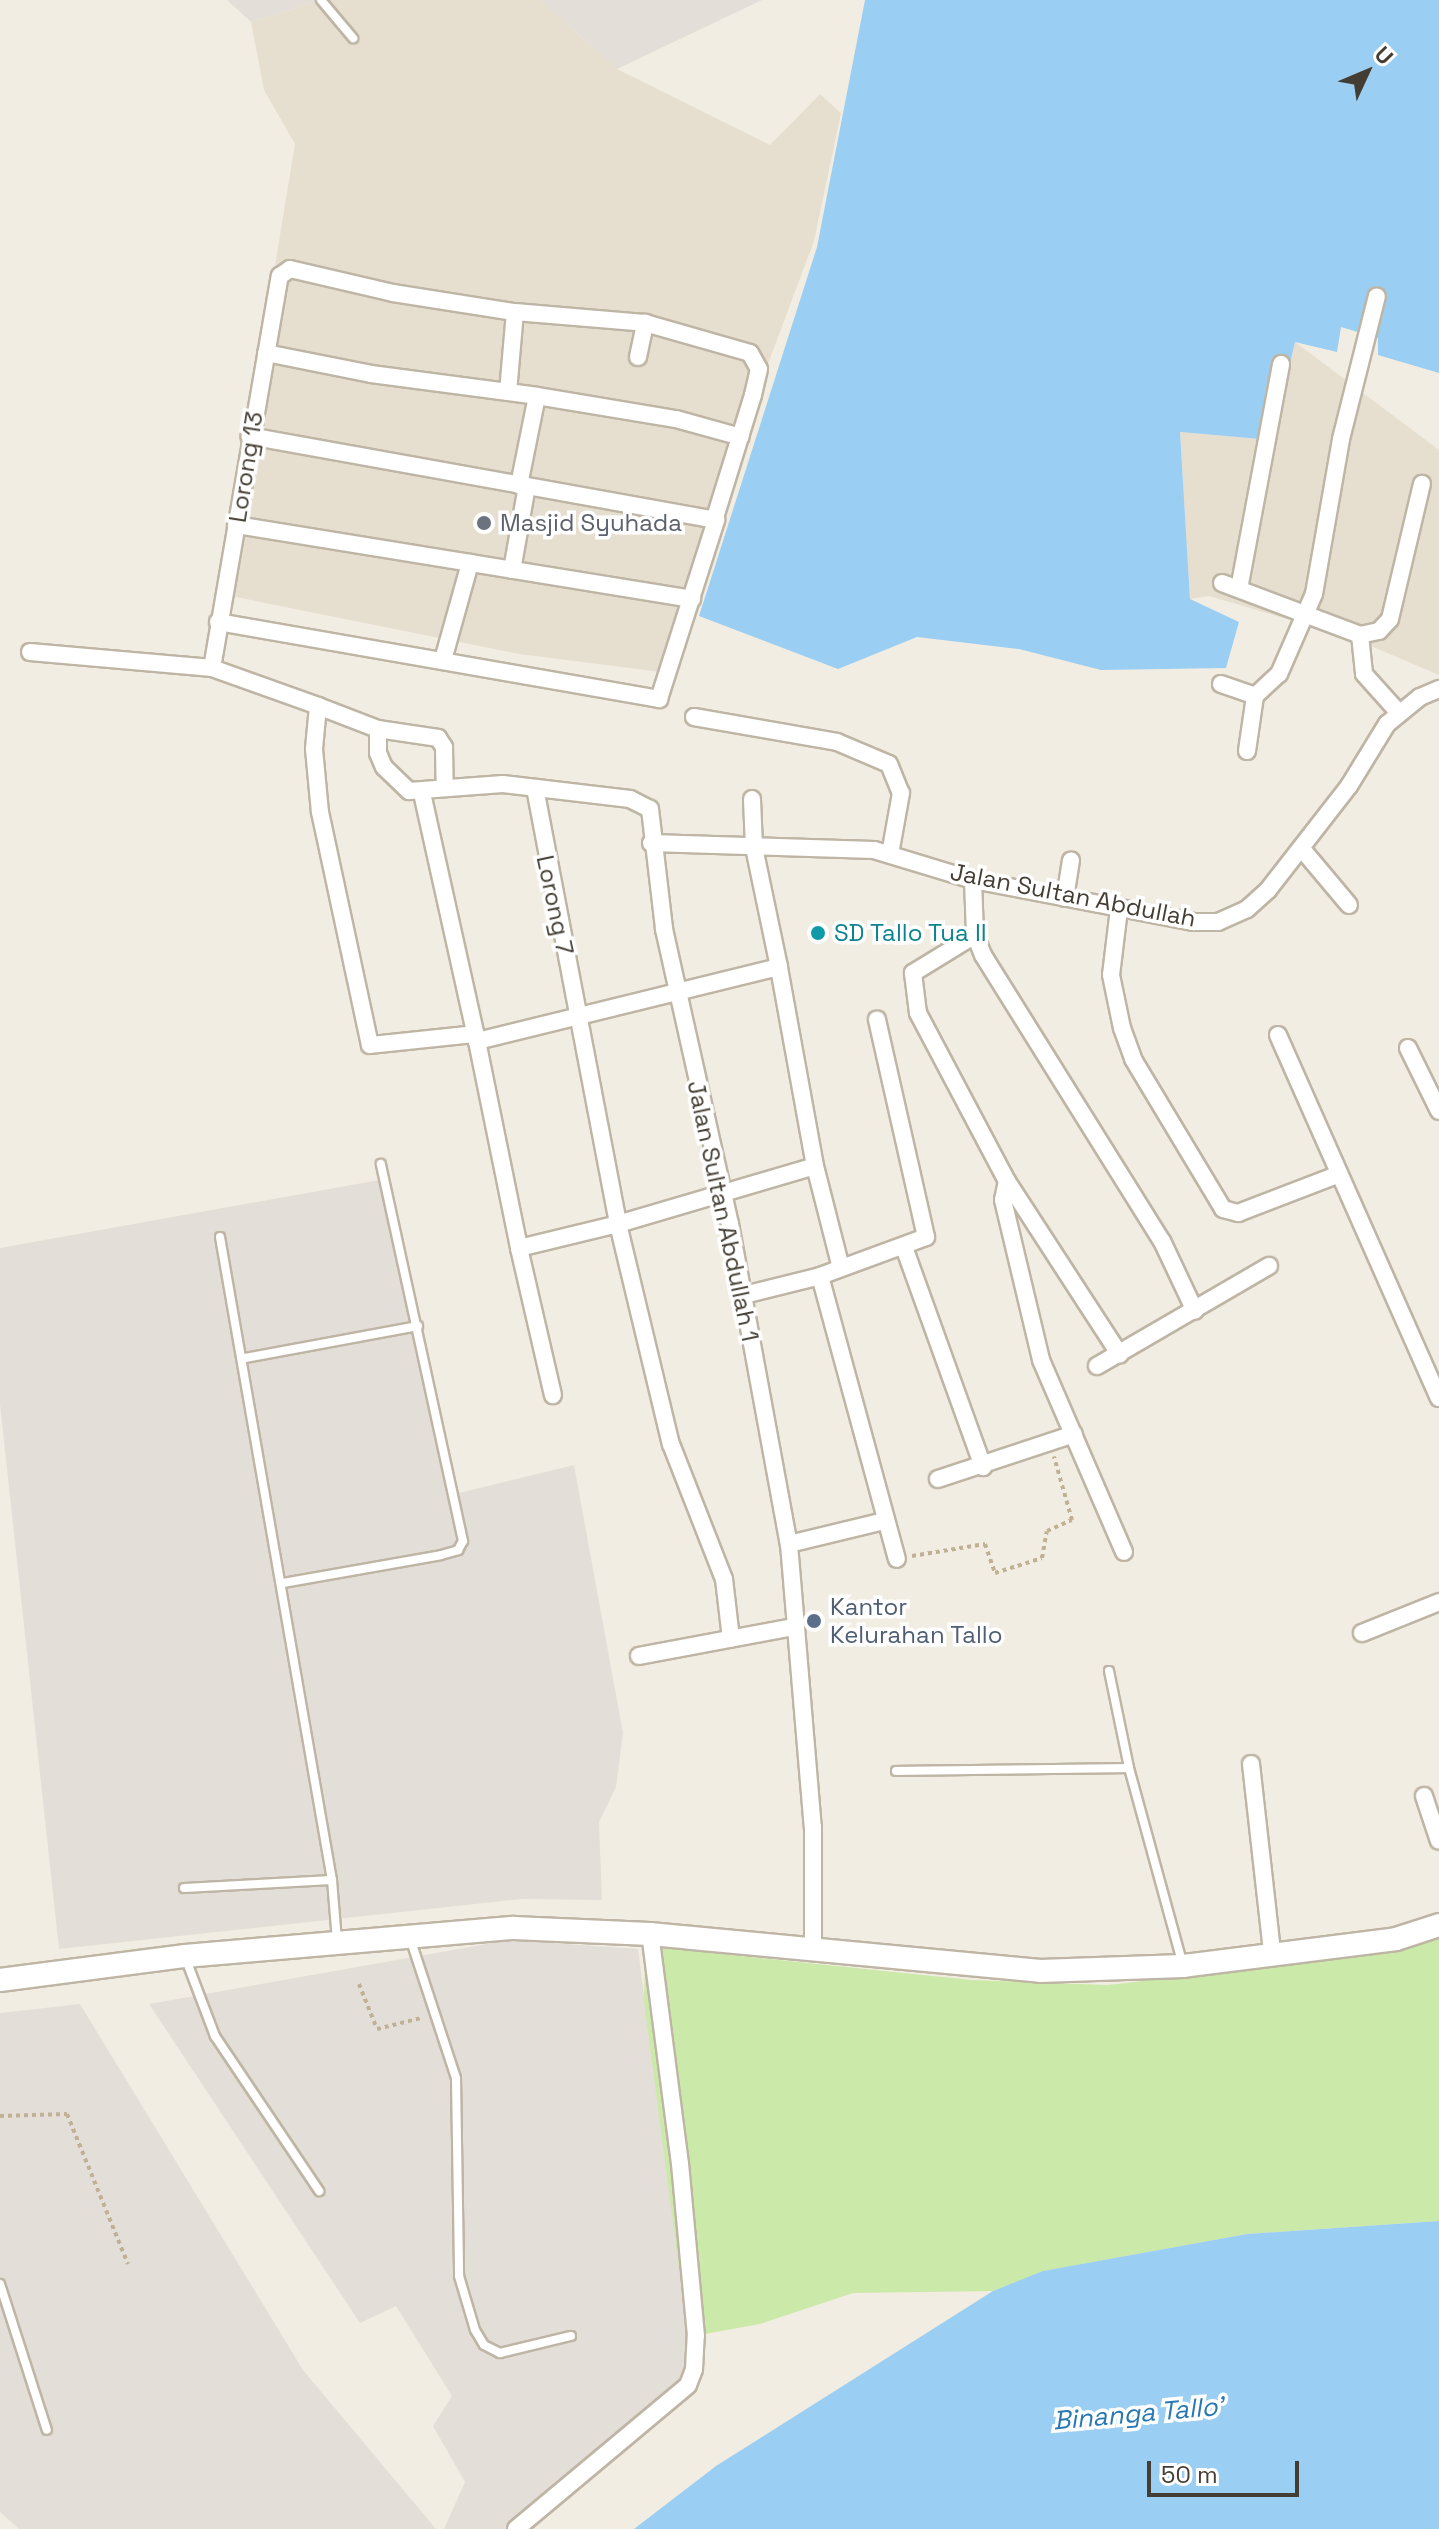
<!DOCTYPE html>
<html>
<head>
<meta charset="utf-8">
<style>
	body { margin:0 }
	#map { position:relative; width:1439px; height:2529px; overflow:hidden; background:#f2ede2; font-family:"Space Grotesk",sans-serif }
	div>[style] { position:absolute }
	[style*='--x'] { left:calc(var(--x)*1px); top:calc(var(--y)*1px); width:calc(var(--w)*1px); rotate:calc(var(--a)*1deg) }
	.residential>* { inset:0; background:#e6dfd0 }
	.industrial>* { inset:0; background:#e4ded8 }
	.green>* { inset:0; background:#cbe9a8 }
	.water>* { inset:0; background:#9bcef3 }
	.path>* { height:4px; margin-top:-2px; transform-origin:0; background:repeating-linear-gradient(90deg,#c0b195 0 4px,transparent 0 8px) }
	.roads { filter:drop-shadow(2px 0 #beb5a5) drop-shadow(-2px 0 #beb5a5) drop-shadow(0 2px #beb5a5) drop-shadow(0 -2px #beb5a5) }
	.service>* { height:8px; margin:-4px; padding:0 4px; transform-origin:4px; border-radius:4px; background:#fff }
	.minor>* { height:16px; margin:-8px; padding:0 8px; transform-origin:8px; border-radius:8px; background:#fff }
	.tertiary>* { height:22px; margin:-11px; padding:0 11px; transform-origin:11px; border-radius:11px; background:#fff }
	.dots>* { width:22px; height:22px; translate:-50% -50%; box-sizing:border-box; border:4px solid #fff; border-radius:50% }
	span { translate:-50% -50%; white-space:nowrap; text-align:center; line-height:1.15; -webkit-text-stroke:7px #fff; paint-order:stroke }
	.street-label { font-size:24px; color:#443d33 }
	.worship-label { font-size:24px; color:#5b616d }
	.left { translate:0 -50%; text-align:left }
	.culture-label { font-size:24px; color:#0d838f }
	.service-label { font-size:24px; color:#4e5e75 }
	.water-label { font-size:26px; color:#2878b3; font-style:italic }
	.north { position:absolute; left:1327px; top:32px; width:80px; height:80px; -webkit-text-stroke:6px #fff; paint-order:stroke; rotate:46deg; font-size:22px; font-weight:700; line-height:32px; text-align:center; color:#443d33 }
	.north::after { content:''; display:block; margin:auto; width:28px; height:36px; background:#443d33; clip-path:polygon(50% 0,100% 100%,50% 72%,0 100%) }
	.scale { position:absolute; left:1147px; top:2461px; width:152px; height:36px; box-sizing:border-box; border:4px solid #443d33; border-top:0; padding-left:10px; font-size:24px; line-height:28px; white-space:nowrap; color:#443d33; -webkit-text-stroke:6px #fff; paint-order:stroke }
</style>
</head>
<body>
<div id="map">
	<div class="residential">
		<div style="clip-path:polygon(322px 0,540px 0,617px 69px,770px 145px,820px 94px,841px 113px,814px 241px,738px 444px,669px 673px,519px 654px,221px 594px,295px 144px,264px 90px,251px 22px)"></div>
		<div style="clip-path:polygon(1295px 342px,1439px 450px,1439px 675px,1352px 638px,1209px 596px,1190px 599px,1180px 432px,1273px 440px)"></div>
	</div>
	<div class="industrial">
		<div style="clip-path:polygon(227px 0,322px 0,251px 22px)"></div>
		<div style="clip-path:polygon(540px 0,762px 0,617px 69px)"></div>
		<div style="clip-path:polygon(385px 1179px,459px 1493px,574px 1465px,623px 1733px,616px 1787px,599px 1822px,602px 1900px,522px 1899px,59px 1949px,0 1404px,0 1248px)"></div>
		<div style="clip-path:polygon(509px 1940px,638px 1949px,690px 2352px,684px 2377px,507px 2529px,444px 2529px,465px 2482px,433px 2426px,452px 2396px,396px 2306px,360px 2323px,149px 2004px)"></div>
		<div style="clip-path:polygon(80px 2004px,303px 2370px,436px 2529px,19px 2529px,0 2512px,0 2013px)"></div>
	</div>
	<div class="green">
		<div style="clip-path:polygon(1439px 1939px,1439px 2221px,1247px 2234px,1044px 2271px,993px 2291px,853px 2293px,760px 2324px,688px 2337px,644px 2001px,645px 1954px,662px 1948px,971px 1980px,1107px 1985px,1287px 1965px)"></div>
	</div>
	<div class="water">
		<div style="clip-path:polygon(865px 0,1439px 0,1439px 373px,1378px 355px,1378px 338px,1341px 327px,1337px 352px,1295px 342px,1273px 440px,1180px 432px,1190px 599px,1239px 622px,1226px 668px,1101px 670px,1019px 649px,917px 637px,838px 669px,699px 616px,817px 247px)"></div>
		<div style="clip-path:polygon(1439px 2221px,1439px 2529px,634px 2529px,716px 2466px,993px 2291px,1043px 2271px,1247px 2234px)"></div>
	</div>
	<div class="path">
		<div style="--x:912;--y:1556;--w:74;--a:-9.3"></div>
		<div style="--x:985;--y:1544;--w:31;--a:71"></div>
		<div style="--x:995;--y:1573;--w:49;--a:-17.7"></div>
		<div style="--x:1042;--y:1558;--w:27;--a:-80"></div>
		<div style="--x:1047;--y:1531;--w:27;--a:-24"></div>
		<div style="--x:1072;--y:1520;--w:66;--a:-105.9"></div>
		<div style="--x:359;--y:1984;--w:48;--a:68.2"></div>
		<div style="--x:377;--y:2029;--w:45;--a:-14"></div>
		<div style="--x:0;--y:2116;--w:67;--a:-1.7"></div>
		<div style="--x:67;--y:2114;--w:162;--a:67.9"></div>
	</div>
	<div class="roads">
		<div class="service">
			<div style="--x:321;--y:0;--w:50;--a:49.9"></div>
			<div style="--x:220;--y:1237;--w:653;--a:80.12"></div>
			<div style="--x:332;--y:1880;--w:61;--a:85.3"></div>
			<div style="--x:245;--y:1358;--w:176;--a:-10.5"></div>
			<div style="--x:283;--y:1583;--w:160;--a:-10"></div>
			<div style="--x:441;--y:1555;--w:18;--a:-16"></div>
			<div style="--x:458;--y:1550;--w:10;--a:-61"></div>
			<div style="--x:463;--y:1541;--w:386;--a:-102.3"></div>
			<div style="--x:1109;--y:1671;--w:99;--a:78.3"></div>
			<div style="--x:1129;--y:1768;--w:204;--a:74.7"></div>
			<div style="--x:896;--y:1771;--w:233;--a:-0.7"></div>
			<div style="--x:184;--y:1888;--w:148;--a:-3.1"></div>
			<div style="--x:410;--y:1938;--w:147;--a:71.8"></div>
			<div style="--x:456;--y:2078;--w:198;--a:89.1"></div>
			<div style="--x:459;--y:2276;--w:56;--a:73.5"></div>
			<div style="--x:475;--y:2330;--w:17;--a:59"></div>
			<div style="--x:484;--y:2345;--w:18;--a:27"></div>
			<div style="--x:500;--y:2353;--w:73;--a:-13.5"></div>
			<div style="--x:185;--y:1957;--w:85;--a:69.2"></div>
			<div style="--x:215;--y:2036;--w:187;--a:56.1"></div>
			<div style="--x:0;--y:2284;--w:153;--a:72.2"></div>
		</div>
		<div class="minor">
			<div style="--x:266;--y:353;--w:107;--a:11.3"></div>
			<div style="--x:371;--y:374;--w:167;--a:7.5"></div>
			<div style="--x:537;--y:396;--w:91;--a:101.4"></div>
			<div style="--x:638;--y:357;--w:35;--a:-78"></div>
			<div style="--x:508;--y:392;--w:80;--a:-85"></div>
			<div style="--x:537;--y:396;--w:141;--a:9.4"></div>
			<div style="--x:676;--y:419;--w:67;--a:15.5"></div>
			<div style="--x:236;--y:525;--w:237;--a:9.2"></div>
			<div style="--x:512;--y:570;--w:85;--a:-79.9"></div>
			<div style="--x:1222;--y:583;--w:147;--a:20.6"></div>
			<div style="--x:1360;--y:635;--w:39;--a:84"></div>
			<div style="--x:1364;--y:674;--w:52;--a:48.1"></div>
			<div style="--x:1239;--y:589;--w:229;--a:-79.4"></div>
			<div style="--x:218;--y:622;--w:448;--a:9.9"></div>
			<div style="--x:659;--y:699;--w:188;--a:-72.3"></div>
			<div style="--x:716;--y:520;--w:474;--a:-169.8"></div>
			<div style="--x:1360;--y:635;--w:19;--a:-12"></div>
			<div style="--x:1379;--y:631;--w:16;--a:-47"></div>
			<div style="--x:1390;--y:619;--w:139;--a:-76.7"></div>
			<div style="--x:30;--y:652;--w:183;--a:5"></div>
			<div style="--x:212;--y:668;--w:113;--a:19.7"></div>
			<div style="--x:318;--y:706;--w:64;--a:21"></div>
			<div style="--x:378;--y:729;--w:24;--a:90"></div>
			<div style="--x:378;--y:753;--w:15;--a:67"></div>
			<div style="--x:384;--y:767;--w:35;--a:44"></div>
			<div style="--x:409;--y:791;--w:94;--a:-4.3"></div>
			<div style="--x:503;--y:784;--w:128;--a:6.7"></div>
			<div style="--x:630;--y:799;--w:22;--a:27"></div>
			<div style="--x:650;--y:809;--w:121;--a:83.3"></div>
			<div style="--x:664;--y:929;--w:302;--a:77.4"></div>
			<div style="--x:730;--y:1224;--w:325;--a:79.6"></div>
			<div style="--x:789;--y:1544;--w:284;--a:85.2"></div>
			<div style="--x:813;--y:1827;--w:125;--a:90"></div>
			<div style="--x:443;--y:660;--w:101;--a:-74.4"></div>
			<div style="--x:470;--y:563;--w:225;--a:9.2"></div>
			<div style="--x:212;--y:668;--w:398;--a:-80.2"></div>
			<div style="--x:280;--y:276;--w:12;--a:-35"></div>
			<div style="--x:290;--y:269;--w:106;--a:13.1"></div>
			<div style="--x:393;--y:293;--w:123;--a:8.9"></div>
			<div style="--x:515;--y:312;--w:130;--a:4.8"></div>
			<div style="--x:645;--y:323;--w:109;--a:15.9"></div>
			<div style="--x:750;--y:353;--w:18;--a:61"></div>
			<div style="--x:759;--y:369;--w:27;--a:103"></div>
			<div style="--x:753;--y:395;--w:129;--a:107.2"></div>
			<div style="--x:1221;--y:684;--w:36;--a:19"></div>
			<div style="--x:318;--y:706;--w:43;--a:95.3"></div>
			<div style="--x:314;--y:749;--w:63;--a:84.6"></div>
			<div style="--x:320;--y:812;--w:238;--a:77.9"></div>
			<div style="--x:370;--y:1045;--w:106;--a:-6"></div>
			<div style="--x:694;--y:717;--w:145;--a:9.9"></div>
			<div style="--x:837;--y:742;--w:56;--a:22.9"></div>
			<div style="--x:889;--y:764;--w:31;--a:68"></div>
			<div style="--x:901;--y:793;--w:62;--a:100.2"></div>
			<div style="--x:378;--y:729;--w:61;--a:8.5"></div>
			<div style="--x:438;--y:738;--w:11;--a:56"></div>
			<div style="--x:444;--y:747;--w:39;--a:89"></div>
			<div style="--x:1247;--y:751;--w:56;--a:-81.7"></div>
			<div style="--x:1255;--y:696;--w:33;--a:-43"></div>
			<div style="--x:1279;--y:674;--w:87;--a:-66.4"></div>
			<div style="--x:1314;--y:594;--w:157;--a:-80.1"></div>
			<div style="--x:1341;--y:439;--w:147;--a:-75.9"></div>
			<div style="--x:535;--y:788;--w:444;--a:79.2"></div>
			<div style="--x:618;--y:1224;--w:205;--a:-16.4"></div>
			<div style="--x:815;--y:1166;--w:202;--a:-100.3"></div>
			<div style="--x:422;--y:793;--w:254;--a:77.5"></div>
			<div style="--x:477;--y:1041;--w:311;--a:-13.8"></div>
			<div style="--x:779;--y:967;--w:123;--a:-101.8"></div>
			<div style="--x:754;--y:847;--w:48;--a:-92.4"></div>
			<div style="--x:651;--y:843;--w:223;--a:1.8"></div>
			<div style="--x:874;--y:850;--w:103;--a:16.9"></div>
			<div style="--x:973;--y:880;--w:224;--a:10.8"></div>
			<div style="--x:1193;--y:922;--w:25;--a:0"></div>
			<div style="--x:1218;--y:922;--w:32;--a:-24"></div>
			<div style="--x:1247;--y:909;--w:28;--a:-42"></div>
			<div style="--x:1268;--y:890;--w:132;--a:-52.1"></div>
			<div style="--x:1349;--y:786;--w:73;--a:-58.5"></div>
			<div style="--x:1387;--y:724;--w:43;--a:-39.3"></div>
			<div style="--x:1420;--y:697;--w:21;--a:-23"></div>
			<div style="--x:1302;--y:849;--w:73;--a:50"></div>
			<div style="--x:973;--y:880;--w:55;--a:87.9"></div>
			<div style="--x:975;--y:935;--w:22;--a:68"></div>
			<div style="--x:983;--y:955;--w:337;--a:58"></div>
			<div style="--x:1162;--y:1241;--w:77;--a:64.8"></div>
			<div style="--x:1065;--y:898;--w:38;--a:-81"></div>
			<div style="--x:1119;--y:909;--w:66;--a:96.9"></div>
			<div style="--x:1111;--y:975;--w:54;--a:78.3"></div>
			<div style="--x:1122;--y:1028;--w:33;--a:70"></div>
			<div style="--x:1133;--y:1059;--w:175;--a:59"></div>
			<div style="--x:1223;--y:1209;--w:16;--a:15"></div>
			<div style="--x:1238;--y:1213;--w:106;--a:-21"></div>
			<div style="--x:975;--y:935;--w:73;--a:148.5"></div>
			<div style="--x:913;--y:973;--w:40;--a:82.9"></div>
			<div style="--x:918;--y:1013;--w:190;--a:62.1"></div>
			<div style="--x:1007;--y:1181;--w:207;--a:57"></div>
			<div style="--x:1278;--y:1035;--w:397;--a:66.1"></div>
			<div style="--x:477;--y:1041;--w:211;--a:78.5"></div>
			<div style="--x:519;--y:1248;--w:102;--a:-13.6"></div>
			<div style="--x:618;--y:1224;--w:226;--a:76.5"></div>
			<div style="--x:671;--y:1444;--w:145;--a:68.6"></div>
			<div style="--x:724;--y:1579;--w:60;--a:83.3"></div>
			<div style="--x:1408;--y:1048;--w:70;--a:63.8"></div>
			<div style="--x:815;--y:1166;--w:105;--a:75.7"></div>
			<div style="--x:1007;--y:1181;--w:19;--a:102"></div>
			<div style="--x:1003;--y:1200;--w:164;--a:76.6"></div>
			<div style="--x:1041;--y:1360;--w:209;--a:66.6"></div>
			<div style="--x:904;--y:1247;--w:234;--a:70.2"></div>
			<div style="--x:519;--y:1248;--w:151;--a:77"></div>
			<div style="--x:820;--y:1276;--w:293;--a:74.8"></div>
			<div style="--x:740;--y:1296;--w:82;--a:-14"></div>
			<div style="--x:820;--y:1276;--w:113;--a:-20.2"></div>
			<div style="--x:926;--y:1237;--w:223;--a:-102.7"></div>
			<div style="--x:1097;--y:1366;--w:199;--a:-30.2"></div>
			<div style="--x:938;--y:1479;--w:143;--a:-18.3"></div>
			<div style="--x:789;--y:1544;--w:98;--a:-13.6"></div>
			<div style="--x:1362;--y:1633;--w:83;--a:-21.9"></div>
			<div style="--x:639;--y:1656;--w:158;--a:-10.6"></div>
			<div style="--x:1251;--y:1764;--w:189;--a:83.6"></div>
			<div style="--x:1424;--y:1796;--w:47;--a:71.6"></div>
			<div style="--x:516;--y:2529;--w:224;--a:-39.9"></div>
			<div style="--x:688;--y:2385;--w:17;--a:-69"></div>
			<div style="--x:694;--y:2369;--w:33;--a:-87"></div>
			<div style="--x:696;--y:2336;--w:173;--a:-95.3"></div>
			<div style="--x:680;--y:2164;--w:232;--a:-97.4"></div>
		</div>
		<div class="tertiary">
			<div style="--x:0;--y:1980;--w:187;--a:-7.4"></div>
			<div style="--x:185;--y:1956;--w:330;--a:-4.9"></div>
			<div style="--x:514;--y:1928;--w:136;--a:2.5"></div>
			<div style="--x:650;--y:1934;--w:392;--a:5.4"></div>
			<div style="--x:1040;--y:1971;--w:143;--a:-2"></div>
			<div style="--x:1183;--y:1966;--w:215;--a:-7.2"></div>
			<div style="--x:1396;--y:1939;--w:45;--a:-18"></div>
		</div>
	</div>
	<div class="dots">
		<div style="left:484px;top:523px;background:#6b7280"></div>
		<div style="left:818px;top:933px;background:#0f9aa8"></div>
		<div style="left:814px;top:1621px;background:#5c6f8a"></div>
	</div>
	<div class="street-label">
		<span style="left:246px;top:467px;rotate:-81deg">Lorong 13</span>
		<span style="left:1073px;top:895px;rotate:11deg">Jalan Sultan Abdullah</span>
		<span style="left:555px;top:905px;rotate:78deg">Lorong 7</span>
		<span style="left:723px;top:1211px;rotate:78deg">Jalan Sultan Abdullah 1</span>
	</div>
	<div class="worship-label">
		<span class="left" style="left:500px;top:523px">Masjid Syuhada</span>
	</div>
	<div class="culture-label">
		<span class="left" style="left:834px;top:933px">SD Tallo Tua II</span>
	</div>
	<div class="service-label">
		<span class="left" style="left:830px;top:1621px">Kantor<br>Kelurahan Tallo</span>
	</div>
	<div class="water-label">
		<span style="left:1138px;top:2414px;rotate:-5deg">Binanga Tallo'</span>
	</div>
	<div class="north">U</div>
	<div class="scale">50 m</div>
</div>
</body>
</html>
